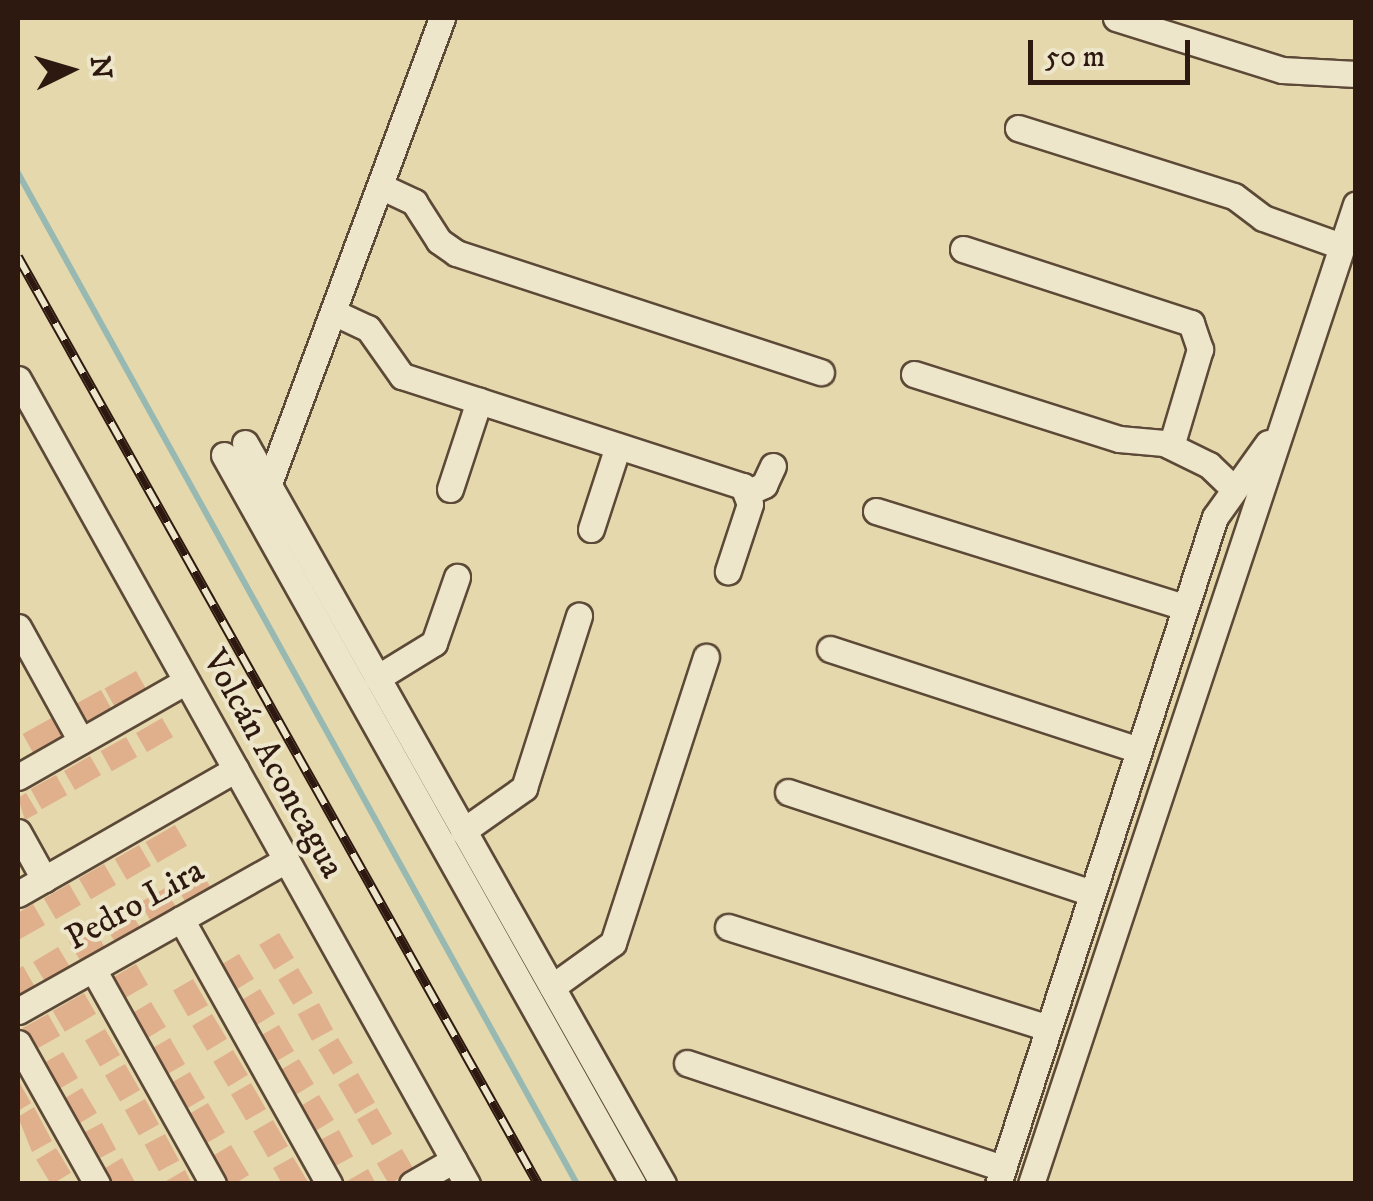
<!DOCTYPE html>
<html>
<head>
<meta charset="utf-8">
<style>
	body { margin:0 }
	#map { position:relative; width:1373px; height:1201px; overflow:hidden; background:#e5d8ad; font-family:"IM FELL DW Pica",serif }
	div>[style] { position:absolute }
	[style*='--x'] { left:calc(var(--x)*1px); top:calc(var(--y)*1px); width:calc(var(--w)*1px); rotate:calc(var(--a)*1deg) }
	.stream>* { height:6px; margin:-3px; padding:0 3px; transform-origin:3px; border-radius:3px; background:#98b8b2 }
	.building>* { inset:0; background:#e0af8c; transform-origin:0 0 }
	.roads { filter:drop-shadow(2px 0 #5c4937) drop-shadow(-2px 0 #5c4937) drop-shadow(0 2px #5c4937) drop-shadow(0 -2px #5c4937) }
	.minor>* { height:25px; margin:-12.5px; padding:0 12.5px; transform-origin:12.5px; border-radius:12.5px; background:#eee6ca }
	.rail>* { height:10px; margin-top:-5px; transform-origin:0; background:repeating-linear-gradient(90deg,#eee6ca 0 19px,#2e1910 0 38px); box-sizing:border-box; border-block:2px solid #2e1910 }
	span { translate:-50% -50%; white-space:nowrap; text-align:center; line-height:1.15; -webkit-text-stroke:8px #eee6ca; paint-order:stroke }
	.street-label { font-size:35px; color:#2e1910 }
	.frame { position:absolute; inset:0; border:20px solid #2e1910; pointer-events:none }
	.north { position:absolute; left:20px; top:20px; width:100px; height:100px; -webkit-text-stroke:8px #eee6ca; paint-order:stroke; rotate:85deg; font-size:28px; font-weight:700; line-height:40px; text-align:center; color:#2e1910 }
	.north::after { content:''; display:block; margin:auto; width:35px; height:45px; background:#2e1910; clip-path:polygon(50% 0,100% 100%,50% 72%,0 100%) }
	.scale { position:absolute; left:1028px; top:40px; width:162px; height:45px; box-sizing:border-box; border:5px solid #2e1910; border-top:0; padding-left:12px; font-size:30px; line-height:35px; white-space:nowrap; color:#2e1910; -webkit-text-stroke:8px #eee6ca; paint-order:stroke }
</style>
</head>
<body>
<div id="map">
	<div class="stream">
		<div style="--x:18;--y:173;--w:1155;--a:61.06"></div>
	</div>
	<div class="building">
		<div style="left:136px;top:671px;width:25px;height:36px;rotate:61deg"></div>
		<div style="left:101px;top:690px;width:25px;height:30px;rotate:61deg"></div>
		<div style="left:55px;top:716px;width:25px;height:37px;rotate:61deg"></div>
		<div style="left:162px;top:718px;width:22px;height:30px;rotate:60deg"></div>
		<div style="left:126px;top:737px;width:23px;height:29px;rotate:61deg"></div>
		<div style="left:90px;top:756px;width:22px;height:30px;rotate:60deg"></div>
		<div style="left:56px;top:775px;width:23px;height:29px;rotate:61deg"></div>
		<div style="clip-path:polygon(26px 793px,38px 813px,25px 820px,18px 798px)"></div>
		<div style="left:175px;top:825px;width:24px;height:34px;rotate:60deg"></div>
		<div style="left:139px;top:845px;width:24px;height:28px;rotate:60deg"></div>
		<div style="left:104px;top:864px;width:24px;height:29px;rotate:60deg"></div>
		<div style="left:199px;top:868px;width:23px;height:29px;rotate:59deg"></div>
		<div style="left:69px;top:884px;width:24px;height:29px;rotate:60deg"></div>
		<div style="left:165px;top:888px;width:24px;height:29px;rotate:60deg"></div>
		<div style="clip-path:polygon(33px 904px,45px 925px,20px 939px,18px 913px)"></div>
		<div style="left:128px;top:908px;width:25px;height:29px;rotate:58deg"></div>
		<div style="left:93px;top:927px;width:24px;height:28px;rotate:60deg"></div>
		<div style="left:279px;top:933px;width:29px;height:23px;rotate:59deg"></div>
		<div style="left:58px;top:947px;width:23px;height:29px;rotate:59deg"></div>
		<div style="left:239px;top:954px;width:29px;height:23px;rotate:59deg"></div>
		<div style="left:136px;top:964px;width:24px;height:29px;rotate:60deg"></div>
		<div style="clip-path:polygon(23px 966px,35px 987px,18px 997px,18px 969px)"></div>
		<div style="left:298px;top:968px;width:29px;height:23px;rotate:59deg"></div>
		<div style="left:193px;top:979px;width:30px;height:23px;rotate:60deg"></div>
		<div style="left:260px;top:989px;width:29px;height:23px;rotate:59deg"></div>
		<div style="left:84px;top:993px;width:24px;height:36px;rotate:60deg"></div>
		<div style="left:151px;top:1002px;width:29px;height:23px;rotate:59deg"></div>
		<div style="left:319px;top:1003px;width:30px;height:24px;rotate:62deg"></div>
		<div style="left:48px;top:1014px;width:25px;height:29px;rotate:61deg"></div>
		<div style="left:212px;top:1014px;width:29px;height:23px;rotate:59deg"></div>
		<div style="left:279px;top:1025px;width:30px;height:23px;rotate:60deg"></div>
		<div style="left:105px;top:1029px;width:30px;height:23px;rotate:60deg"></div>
		<div style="left:170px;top:1038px;width:30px;height:23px;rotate:60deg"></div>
		<div style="left:338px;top:1038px;width:29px;height:23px;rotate:59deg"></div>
		<div style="left:233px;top:1050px;width:29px;height:23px;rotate:59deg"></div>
		<div style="left:63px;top:1052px;width:30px;height:23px;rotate:60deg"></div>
		<div style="left:299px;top:1059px;width:29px;height:23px;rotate:59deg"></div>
		<div style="left:125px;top:1064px;width:30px;height:23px;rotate:60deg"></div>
		<div style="left:190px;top:1072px;width:30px;height:23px;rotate:60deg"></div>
		<div style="left:358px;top:1073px;width:34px;height:23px;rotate:60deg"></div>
		<div style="clip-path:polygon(18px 1080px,31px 1103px,18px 1111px)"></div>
		<div style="left:251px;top:1083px;width:30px;height:23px;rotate:60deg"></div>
		<div style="left:82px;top:1088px;width:29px;height:23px;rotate:59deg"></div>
		<div style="left:319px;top:1095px;width:29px;height:23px;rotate:59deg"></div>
		<div style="left:145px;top:1099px;width:29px;height:23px;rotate:61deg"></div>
		<div style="left:208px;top:1103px;width:34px;height:23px;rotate:60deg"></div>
		<div style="clip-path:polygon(34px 1107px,52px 1141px,32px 1152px,18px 1117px)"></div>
		<div style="left:377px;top:1108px;width:30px;height:23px;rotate:60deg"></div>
		<div style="left:273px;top:1120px;width:30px;height:23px;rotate:60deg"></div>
		<div style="left:102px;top:1123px;width:30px;height:24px;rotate:62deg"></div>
		<div style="left:339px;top:1130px;width:30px;height:24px;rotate:62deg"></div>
		<div style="left:165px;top:1134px;width:30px;height:23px;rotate:62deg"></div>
		<div style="left:231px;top:1145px;width:35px;height:23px;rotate:59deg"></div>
		<div style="left:56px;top:1148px;width:29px;height:23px;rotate:59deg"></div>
		<div style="left:402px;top:1149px;width:24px;height:29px;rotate:60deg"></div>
		<div style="clip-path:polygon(293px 1157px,308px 1182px,306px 1184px,282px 1184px,273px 1168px)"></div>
		<div style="clip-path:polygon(122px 1158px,136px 1184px,110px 1184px,102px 1170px)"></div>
		<div style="clip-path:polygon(368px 1169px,376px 1184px,342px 1184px)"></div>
		<div style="clip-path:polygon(185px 1170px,192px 1184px,161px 1184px)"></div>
	</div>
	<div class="roads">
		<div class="minor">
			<div style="--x:1116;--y:18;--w:174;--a:17.4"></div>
			<div style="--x:1282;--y:70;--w:74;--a:3.1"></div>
			<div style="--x:1018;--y:128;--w:226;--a:17.5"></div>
			<div style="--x:1234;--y:196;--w:36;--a:37"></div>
			<div style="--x:1263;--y:218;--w:83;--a:19.7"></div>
			<div style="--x:380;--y:186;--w:38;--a:25"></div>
			<div style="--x:414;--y:202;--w:46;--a:57.3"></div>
			<div style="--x:439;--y:241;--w:21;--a:35"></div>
			<div style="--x:456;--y:253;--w:384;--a:18.1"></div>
			<div style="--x:963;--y:249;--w:240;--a:18"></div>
			<div style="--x:1191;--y:323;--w:28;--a:71"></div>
			<div style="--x:1200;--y:349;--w:101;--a:106.6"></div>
			<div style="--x:333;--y:312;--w:38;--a:25"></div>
			<div style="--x:368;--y:328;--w:59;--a:54.7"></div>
			<div style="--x:402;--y:376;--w:358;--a:17.9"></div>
			<div style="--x:743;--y:486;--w:19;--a:69"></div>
			<div style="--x:750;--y:504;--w:71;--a:108.2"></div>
			<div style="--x:914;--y:374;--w:215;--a:17.6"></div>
			<div style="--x:1119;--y:439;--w:45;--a:5.1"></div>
			<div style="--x:1164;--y:443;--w:50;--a:26.1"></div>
			<div style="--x:1209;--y:465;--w:30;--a:44"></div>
			<div style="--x:18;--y:379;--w:922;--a:60.85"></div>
			<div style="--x:245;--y:443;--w:851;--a:60.57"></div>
			<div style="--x:224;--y:455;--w:836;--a:60.71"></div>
			<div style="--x:450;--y:489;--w:93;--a:-71.8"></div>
			<div style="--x:749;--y:492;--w:17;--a:-25"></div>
			<div style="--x:764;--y:485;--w:21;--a:-65"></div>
			<div style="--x:265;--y:494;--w:508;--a:-69.6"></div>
			<div style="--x:876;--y:511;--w:324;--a:17.3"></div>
			<div style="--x:591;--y:529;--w:87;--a:-72"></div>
			<div style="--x:18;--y:627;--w:130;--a:61.1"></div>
			<div style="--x:830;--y:649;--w:325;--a:18.1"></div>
			<div style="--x:377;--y:678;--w:67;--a:-31.6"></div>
			<div style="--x:434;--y:643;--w:70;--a:-70.8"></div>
			<div style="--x:18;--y:777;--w:193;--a:-29.7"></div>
			<div style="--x:788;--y:792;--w:320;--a:18.4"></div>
			<div style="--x:463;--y:831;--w:75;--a:-35.2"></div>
			<div style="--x:524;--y:788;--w:181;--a:-72.3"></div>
			<div style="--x:18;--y:832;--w:54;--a:61"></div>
			<div style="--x:18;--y:894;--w:251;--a:-29.8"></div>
			<div style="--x:181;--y:919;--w:304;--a:60.8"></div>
			<div style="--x:728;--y:927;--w:336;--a:17.5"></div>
			<div style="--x:93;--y:969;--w:246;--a:60.8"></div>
			<div style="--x:552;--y:987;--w:75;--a:-35.8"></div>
			<div style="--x:613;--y:943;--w:301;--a:-72"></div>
			<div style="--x:18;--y:1011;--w:308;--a:-29.4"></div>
			<div style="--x:18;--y:1043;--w:162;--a:60.7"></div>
			<div style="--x:687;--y:1063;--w:333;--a:18.4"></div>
			<div style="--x:412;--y:1184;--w:48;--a:-29.7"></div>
			<div style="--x:998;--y:1184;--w:701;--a:-71.98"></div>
			<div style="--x:1215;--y:517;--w:91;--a:-54.4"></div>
			<div style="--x:1031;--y:1184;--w:1032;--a:-71.65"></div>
		</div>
	</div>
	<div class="rail">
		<div style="--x:18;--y:257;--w:1063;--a:60.71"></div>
	</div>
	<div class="street-label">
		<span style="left:273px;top:764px;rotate:61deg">Volcán Aconcagua</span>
		<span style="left:135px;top:905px;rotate:-29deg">Pedro Lira</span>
	</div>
	<div class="frame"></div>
	<div class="north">N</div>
	<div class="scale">50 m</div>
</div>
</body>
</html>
